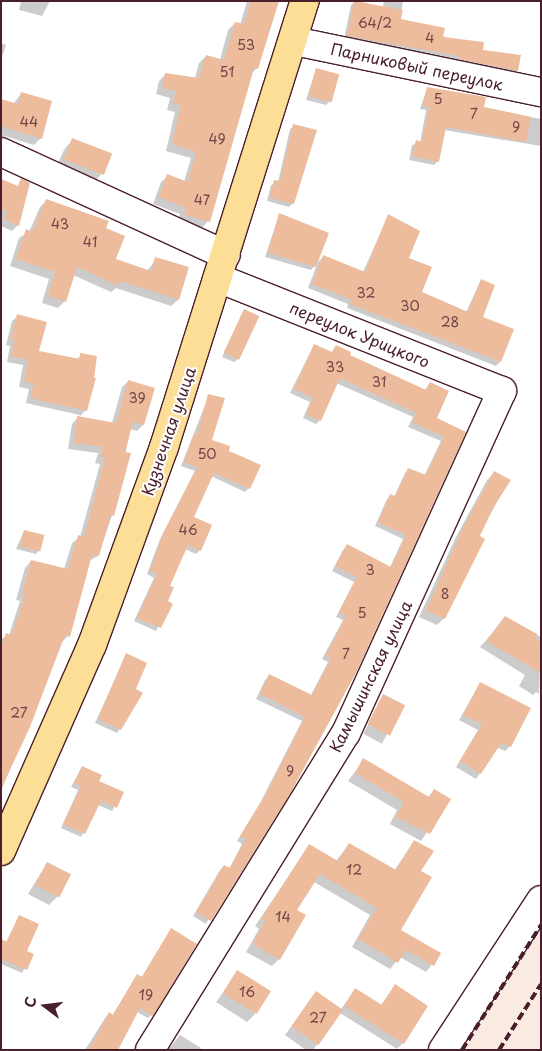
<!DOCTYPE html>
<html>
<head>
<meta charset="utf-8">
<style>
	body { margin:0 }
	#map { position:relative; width:542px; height:1051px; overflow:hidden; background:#fff; font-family:"Playpen Sans",sans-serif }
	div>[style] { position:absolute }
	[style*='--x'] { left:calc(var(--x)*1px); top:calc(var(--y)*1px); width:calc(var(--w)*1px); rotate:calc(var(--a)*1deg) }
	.built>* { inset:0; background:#f9ebe2 }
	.shadow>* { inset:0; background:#0003; transform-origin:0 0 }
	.building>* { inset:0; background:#ecbc9d; transform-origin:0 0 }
	.roads { filter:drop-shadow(1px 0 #4a1f2b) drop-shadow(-1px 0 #4a1f2b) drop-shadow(0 1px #4a1f2b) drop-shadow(0 -1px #4a1f2b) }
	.minor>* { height:28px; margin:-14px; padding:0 14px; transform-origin:14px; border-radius:14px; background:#fff }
	.major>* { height:28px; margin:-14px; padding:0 14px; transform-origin:14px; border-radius:14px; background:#fdde96 }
	.rail>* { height:4px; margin-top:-2px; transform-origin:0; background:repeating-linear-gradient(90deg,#4a1f2b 0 8px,transparent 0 12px) }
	span { translate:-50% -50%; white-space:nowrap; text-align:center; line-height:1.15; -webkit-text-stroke:4px #fff; paint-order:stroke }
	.number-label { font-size:14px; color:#724648 }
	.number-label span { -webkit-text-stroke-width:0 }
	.street-label { font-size:16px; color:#4a1f2b }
	.frame { position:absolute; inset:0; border:2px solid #4a1f2b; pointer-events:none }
	.north { position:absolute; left:20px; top:981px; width:50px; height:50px; -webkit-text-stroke:4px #fff; paint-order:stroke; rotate:285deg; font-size:14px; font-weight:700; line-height:20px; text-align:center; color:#4a1f2b }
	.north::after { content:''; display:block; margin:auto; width:18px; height:22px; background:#4a1f2b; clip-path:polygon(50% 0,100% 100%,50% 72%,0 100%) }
</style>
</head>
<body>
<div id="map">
	<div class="built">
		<div style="clip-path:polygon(541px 897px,541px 1050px,443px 1050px)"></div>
	</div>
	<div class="shadow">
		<div style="clip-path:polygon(21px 1px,50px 1px,42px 16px,19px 10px)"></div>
		<div style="clip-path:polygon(247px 1px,277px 1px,257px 68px,251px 74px,208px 221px,202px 228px,178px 222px,180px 214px,153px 204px,161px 182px,168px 176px,184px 182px,191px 158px,166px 151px,175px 112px,167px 110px,170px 98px,156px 94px,159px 81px,166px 74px,195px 78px,199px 63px,206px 56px,220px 60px,228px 30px,235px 23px,240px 25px)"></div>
		<div style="clip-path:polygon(356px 1px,383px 7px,384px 1px,403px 1px,400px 20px,482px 51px,517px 71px,513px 74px,456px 63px,457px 60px,344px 39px,351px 5px)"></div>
		<div style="clip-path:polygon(1px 43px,6px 45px,1px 60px)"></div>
		<div style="clip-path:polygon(316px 69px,330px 101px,326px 105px,306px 100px)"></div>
		<div style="clip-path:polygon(427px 88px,485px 98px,483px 108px,541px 119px,541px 146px,444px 130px,438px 161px,434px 165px,409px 160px,412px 145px,420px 143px,426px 110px,420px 109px)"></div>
		<div style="clip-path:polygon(21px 94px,41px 138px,34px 145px,1px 135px,1px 100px,13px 104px)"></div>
		<div style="clip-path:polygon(294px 126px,293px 203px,289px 207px,267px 201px,271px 185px,278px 182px,290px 129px)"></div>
		<div style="clip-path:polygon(73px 140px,101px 175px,93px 183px,56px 167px,65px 148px)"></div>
		<div style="clip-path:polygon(1px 180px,18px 225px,12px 231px,1px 226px)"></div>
		<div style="clip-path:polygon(47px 200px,104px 229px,115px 260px,147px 271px,156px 259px,178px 300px,171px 306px,116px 288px,111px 292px,73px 275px,65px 301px,58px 308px,42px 303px,49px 279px,10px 266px,19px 238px,29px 232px,40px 207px)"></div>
		<div style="clip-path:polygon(279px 215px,315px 265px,323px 257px,363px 272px,388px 216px,420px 293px,466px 312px,481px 280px,481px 318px,513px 330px,500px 362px,496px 366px,347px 308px,348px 304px,308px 288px,318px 262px,311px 270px,265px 257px)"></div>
		<div style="clip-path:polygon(245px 311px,238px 359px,234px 362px,222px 357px)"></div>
		<div style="clip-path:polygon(18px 316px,37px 352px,76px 360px,81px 355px,86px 410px,79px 417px,112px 423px,122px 387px,129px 381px,143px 425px,137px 431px,130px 429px,118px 498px,98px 556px,89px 561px,68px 636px,62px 642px,1px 791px,1px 639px,9px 635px,20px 601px,16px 600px,25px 568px,31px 561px,64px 569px,72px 543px,80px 537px,100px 464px,95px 463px,98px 453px,68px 449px,72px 424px,80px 415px,26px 403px,29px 389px,19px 387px,23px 365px,7px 362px,10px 346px,6px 345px,12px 321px)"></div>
		<div style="clip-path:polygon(314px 345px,331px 353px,336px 346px,348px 356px,424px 391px,430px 383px,435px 418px,464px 433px,206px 924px,193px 916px,220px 870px,224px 866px,229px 869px,242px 844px,237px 841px,260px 803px,302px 721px,256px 699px,265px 680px,270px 676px,311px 695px,328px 662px,322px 659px,343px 620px,336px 617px,354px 582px,332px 571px,343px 550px,347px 546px,390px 567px,403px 539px,375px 526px,387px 499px,394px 497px,405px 473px,409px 469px,424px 476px,441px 441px,408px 427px,413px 417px,336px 383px,320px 420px,316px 424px,303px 418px,310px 402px,290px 393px)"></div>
		<div style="clip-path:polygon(209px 395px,211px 441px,227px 451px,249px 488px,245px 492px,211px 476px,193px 518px,200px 550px,196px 554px,185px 549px,169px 586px,166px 602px,171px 604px,156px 631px,134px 621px,154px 578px,147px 574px,160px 539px,195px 471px,181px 466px)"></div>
		<div style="clip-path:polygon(494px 473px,509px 480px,478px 537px,444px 618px,437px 625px,419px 617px,456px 537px,487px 480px)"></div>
		<div style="clip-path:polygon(24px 531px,39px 550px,36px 554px,16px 549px)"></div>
		<div style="clip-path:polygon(506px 618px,541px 637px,539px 694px,536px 692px,533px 695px,519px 686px,525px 675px,480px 647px)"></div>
		<div style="clip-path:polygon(126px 655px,120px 729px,117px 733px,95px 723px)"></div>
		<div style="clip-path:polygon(480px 683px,510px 746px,505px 751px,498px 748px,476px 779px,456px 767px,478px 730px,459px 720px)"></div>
		<div style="left:384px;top:695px;width:21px;height:44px;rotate:28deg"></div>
		<div style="clip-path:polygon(364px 760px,428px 797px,434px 791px,449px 800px,421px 841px,390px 824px,397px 810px,348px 781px)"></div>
		<div style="clip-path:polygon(82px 767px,97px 782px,122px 793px,112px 811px,98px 805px,81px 837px,61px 828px,78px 790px,71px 787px)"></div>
		<div style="clip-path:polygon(414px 841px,420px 872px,400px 930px,440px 954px,426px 972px,400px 957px,390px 969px,352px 947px,370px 915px,314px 882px,296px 911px,279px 959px,272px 966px,246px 952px,259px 929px,255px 926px,309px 846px,336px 861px,349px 844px,394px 871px)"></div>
		<div style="clip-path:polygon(47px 863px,57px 897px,49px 905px,28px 894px)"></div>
		<div style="clip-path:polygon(19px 916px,25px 951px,32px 954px,22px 973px,1px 964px,1px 944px,6px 942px)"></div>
		<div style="clip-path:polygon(171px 930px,152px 1015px,148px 1018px,137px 1012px,117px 1050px,85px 1050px,105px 1018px,109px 1014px,112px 1016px,134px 980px,141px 978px)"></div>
		<div style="clip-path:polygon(238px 972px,255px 1014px,247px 1022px,216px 1002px)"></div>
		<div style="clip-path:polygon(395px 986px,403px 1043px,397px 1049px,340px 1013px,313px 1050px,306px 1050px,285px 1035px,316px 993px,341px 1009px,355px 990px,380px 1006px)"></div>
		<div style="clip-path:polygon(180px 1035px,201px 1048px,200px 1050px,168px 1050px)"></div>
	</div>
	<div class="building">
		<div style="clip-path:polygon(251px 1px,279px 1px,258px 69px,254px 68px,210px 222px,184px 215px,186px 208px,159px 197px,167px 174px,188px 182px,196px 152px,172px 144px,181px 105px,173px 103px,176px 91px,162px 88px,165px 73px,199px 78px,206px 55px,224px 60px,235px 22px,244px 24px)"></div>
		<div style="clip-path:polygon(354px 1px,403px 10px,401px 19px,445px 28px,443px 37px,484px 42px,483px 50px,521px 55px,518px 71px,459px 59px,460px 56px,347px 36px)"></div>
		<div style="left:316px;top:68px;width:24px;height:29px;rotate:15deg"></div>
		<div style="clip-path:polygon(427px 87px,486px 97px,484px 107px,531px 117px,526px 142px,446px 127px,439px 162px,412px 156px,416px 140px,422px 142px,429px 107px,423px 106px)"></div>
		<div style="clip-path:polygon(21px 92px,52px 101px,42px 139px,1px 126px,1px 99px,18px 104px)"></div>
		<div style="clip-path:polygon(293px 124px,317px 130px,294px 204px,270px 198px,274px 180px,280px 181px)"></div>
		<div style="left:72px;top:138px;width:43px;height:23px;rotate:21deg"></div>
		<div style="clip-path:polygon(21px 178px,30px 183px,19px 226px,4px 219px,7px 211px,1px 209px,1px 179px,18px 186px)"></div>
		<div style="clip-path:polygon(46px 199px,109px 221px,106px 228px,125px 236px,116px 259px,151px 271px,155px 257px,189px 267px,179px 300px,121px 281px,119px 286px,77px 267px,66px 302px,48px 296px,55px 272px,16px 259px,26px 229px,32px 232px)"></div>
		<div style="clip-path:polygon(279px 213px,329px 233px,316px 267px,268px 253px)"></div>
		<div style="clip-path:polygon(388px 214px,420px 231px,409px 258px,432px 267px,422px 292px,468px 312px,481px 279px,495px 285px,483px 317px,514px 329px,501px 362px,350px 304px,352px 300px,312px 284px,323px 255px,365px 272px)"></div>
		<div style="left:244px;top:309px;width:17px;height:48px;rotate:25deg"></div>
		<div style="clip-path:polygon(17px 314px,47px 322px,39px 351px,80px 359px,80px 353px,97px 356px,94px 378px,96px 378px,87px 411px,30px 398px,34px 384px,24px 382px,28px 360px,11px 356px,15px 340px,11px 339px)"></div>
		<div style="clip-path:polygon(314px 344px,332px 352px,336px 345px,351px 352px,350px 355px,426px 390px,430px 382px,449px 391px,437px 418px,466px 432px,357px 671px,290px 794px,211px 921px,196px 912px,224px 865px,230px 868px,246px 839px,240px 836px,264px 798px,305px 717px,260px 694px,269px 674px,312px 695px,331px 658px,326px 655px,346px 616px,339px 612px,357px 577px,335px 566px,347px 544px,391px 567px,406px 535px,378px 522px,390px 494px,395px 496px,408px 468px,426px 475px,444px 437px,412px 422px,416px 413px,340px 378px,321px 421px,306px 414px,313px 398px,294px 389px)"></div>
		<div style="clip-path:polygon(128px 380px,155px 388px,144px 425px,133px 422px,125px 452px,131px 453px,114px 516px,111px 515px,99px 556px,92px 555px,70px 637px,65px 635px,30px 727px,1px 789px,1px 647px,6px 633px,12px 635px,25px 595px,22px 594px,31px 560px,68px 569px,78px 535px,84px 537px,105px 458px,100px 456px,103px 447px,74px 443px,77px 416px,116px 423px)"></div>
		<div style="clip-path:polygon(208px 394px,225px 398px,212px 440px,230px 446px,229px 451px,261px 465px,250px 489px,214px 473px,194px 517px,212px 525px,201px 551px,188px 545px,170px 586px,174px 587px,168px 601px,173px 604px,161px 628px,137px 618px,157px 574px,150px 571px,163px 534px,197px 467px,184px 462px,194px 434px,197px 435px)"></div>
		<div style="clip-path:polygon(494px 471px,511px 480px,493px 508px,480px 536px,485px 539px,445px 619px,426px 610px,463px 528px)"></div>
		<div style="left:24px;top:530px;width:21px;height:17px;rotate:14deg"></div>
		<div style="clip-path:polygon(505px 616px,537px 634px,535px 639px,541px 642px,541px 673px,486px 641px)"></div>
		<div style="clip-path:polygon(126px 653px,147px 663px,136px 689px,143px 693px,121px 730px,98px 719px)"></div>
		<div style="clip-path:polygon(480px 682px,531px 708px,511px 747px,501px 743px,481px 774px,460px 761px,482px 724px,463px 715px)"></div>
		<div style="left:383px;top:694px;width:25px;height:34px;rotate:27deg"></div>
		<div style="clip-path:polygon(363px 758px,429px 797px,434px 789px,451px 799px,430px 834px,396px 817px,404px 802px,355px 773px)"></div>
		<div style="clip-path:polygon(82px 766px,102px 775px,99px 781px,124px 792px,117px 808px,101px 801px,85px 834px,63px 824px,81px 787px,74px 783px)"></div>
		<div style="clip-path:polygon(414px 840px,434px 851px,421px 871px,432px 877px,401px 930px,441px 953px,434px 966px,406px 950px,398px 963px,358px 939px,377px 908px,320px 874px,297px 910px,306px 915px,280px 960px,253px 944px,265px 921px,261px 919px,309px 844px,338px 861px,349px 843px,396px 870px)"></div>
		<div style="left:47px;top:862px;width:27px;height:26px;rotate:27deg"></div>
		<div style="clip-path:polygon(19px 915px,39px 924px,27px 951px,34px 954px,27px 970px,1px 959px,1px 939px,7px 942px)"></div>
		<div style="clip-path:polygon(171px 928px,197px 944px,153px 1016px,140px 1008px,118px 1050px,89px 1050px,109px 1012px,113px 1015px,137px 974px,142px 977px)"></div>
		<div style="left:237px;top:970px;width:40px;height:27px;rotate:32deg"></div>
		<div style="clip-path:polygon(395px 984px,428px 1006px,404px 1044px,344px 1006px,355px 988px,382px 1005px)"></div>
		<div style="left:316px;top:991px;width:33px;height:43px;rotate:35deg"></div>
	</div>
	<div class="roads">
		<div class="minor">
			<div style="--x:294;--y:41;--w:252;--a:11.7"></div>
			<div style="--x:1;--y:152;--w:247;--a:24.6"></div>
			<div style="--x:150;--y:1050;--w:373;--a:-58.3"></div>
			<div style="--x:346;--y:733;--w:376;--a:-65.5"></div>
			<div style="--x:502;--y:391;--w:306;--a:-158.3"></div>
			<div style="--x:443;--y:1050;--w:179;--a:-56.8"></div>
		</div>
		<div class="major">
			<div style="--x:1;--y:851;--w:225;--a:-66.2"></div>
			<div style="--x:92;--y:645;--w:211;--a:-70"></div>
			<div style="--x:164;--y:447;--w:468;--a:-72.5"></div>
		</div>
	</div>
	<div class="rail">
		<div style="--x:462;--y:1050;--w:148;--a:-57.7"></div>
		<div style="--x:499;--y:1050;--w:78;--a:-57.5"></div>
	</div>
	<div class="number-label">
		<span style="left:375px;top:23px">64/2</span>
		<span style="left:430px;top:38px">4</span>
		<span style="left:246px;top:45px">53</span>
		<span style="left:227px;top:72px">51</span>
		<span style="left:438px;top:99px">5</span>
		<span style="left:474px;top:114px">7</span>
		<span style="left:29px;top:122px">44</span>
		<span style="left:516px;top:127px">9</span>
		<span style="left:217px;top:139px">49</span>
		<span style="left:202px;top:200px">47</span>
		<span style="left:60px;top:224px">43</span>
		<span style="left:90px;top:242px">41</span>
		<span style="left:366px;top:293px">32</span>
		<span style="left:410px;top:306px">30</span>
		<span style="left:450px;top:322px">28</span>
		<span style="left:335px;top:367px">33</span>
		<span style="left:379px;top:382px">31</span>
		<span style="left:137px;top:398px">39</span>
		<span style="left:207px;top:454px">50</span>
		<span style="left:188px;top:530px">46</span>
		<span style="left:370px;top:570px">3</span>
		<span style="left:445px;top:594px">8</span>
		<span style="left:362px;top:613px">5</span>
		<span style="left:346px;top:654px">7</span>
		<span style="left:19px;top:713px">27</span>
		<span style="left:290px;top:771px">9</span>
		<span style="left:354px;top:870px">12</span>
		<span style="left:283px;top:917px">14</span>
		<span style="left:247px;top:992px">16</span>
		<span style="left:146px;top:995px">19</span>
		<span style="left:318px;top:1018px">27</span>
	</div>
	<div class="street-label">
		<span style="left:417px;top:66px;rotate:12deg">Парниковый переулок</span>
		<span style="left:360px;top:334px;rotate:22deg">переулок Урицкого</span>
		<span style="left:168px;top:431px;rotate:-71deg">Кузнечная улица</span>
		<span style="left:370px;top:676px;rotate:-64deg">Камышинская улица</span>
	</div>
	<div class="frame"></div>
	<div class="north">С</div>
</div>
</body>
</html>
